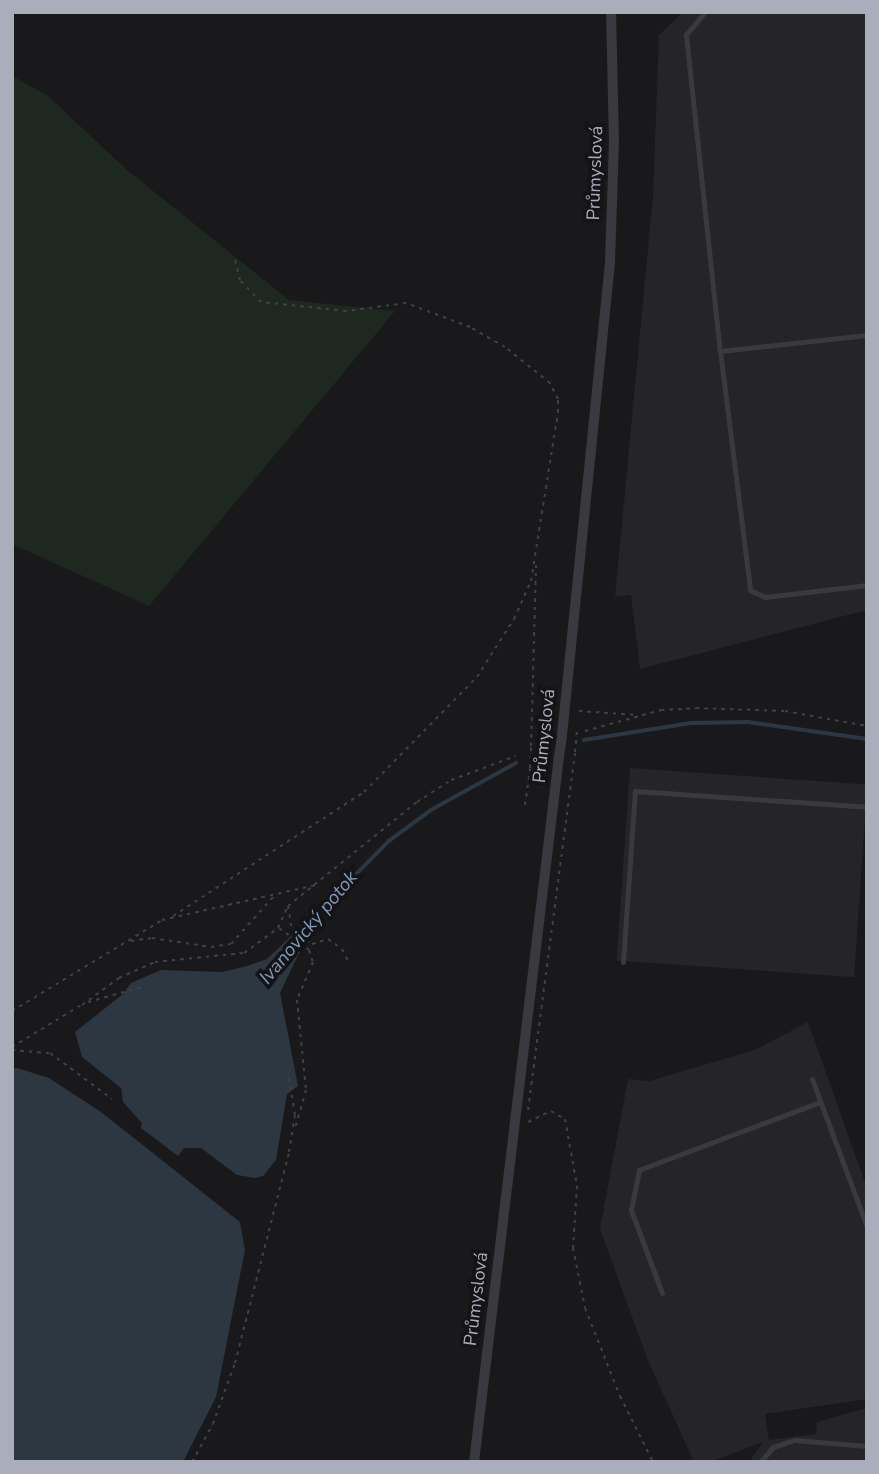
<!DOCTYPE html>
<html>
<head>
<meta charset="utf-8">
<style>
	body { margin:0 }
	#map { position:relative; width:879px; height:1474px; overflow:hidden; background:#19181b; font-family:"Nunito Sans",sans-serif }
	div>[style] { position:absolute }
	[style*='--x'] { left:calc(var(--x)*1px); top:calc(var(--y)*1px); width:calc(var(--w)*1px); rotate:calc(var(--a)*1deg) }
	.built>* { inset:0; background:#252428; transform-origin:0 0 }
	.green>* { inset:0; background:#1e2720 }
	.water>* { inset:0; background:#2d3741 }
	.stream>* { height:3.5px; margin:-1.75px; padding:0 1.75px; transform-origin:1.75px; border-radius:1.75px; background:#2d3741 }
	.path>* { height:2px; margin-top:-1px; transform-origin:0; background:repeating-linear-gradient(90deg,#3f4147 0 3.5px,transparent 0 8.5px) }
	.lane>* { height:5px; margin:-2.5px; padding:0 2.5px; transform-origin:2.5px; border-radius:2.5px; background:#393a40 }
	.street>* { height:10px; margin:-5px; padding:0 5px; transform-origin:5px; border-radius:5px; background:#393a40 }
	.path-bridge>* { height:2px; margin-top:-1px; transform-origin:0; background:repeating-linear-gradient(90deg,#3f4147 0 3.5px,transparent 0 8.5px) }
	.street-bridge>* { height:10px; margin:-5px; padding:0 5px; transform-origin:5px; border-radius:5px; background:#393a40 }
	span { translate:-50% -50%; white-space:nowrap; text-align:center; line-height:1.15; -webkit-text-stroke:7px #141316; paint-order:stroke }
	.street-label { font-size:18px; color:#aaaebc }
	.water-label { font-size:19px; color:#7e9ab9; font-style:italic }
	.frame { position:absolute; inset:0; border:14px solid #aaaebc; pointer-events:none }
</style>
</head>
<body>
<div id="map">
	<div class="built">
		<div style="clip-path:polygon(683px 12px,867px 12px,867px 610px,640px 669px,631px 595px,615px 597px,653px 196px,659px 35px)"></div>
		<div style="left:630px;top:768px;width:238px;height:193px;rotate:4deg"></div>
		<div style="clip-path:polygon(808px 1022px,867px 1188px,867px 1399px,765px 1414px,769px 1440px,816px 1434px,817px 1422px,867px 1408px,867px 1462px,749px 1462px,763px 1442px,710px 1462px,694px 1462px,647px 1358px,600px 1229px,628px 1079px,649px 1081px,755px 1050px)"></div>
	</div>
	<div class="green">
		<div style="clip-path:polygon(12px 76px,47px 95px,126px 169px,289px 300px,395px 311px,149px 606px,12px 544px)"></div>
	</div>
	<div class="water">
		<div style="clip-path:polygon(313px 915px,316px 918px,280px 993px,298px 1086px,287px 1094px,276px 1160px,263px 1176px,255px 1178px,237px 1175px,201px 1148px,184px 1148px,178px 1156px,141px 1128px,142px 1123px,123px 1102px,121px 1088px,82px 1057px,75px 1032px,123px 994px,131px 983px,161px 970px,222px 972px,247px 966px,267px 959px)"></div>
		<div style="clip-path:polygon(17px 1068px,49px 1078px,101px 1112px,240px 1222px,245px 1250px,216px 1397px,183px 1462px,12px 1462px,12px 1069px)"></div>
	</div>
	<div class="stream">
		<div style="--x:584;--y:740;--w:108;--a:-9"></div>
		<div style="--x:691;--y:723;--w:57;--a:-1"></div>
		<div style="--x:748;--y:722;--w:120;--a:8.1"></div>
		<div style="--x:313;--y:918;--w:108;--a:-45.4"></div>
		<div style="--x:389;--y:841;--w:52;--a:-36.4"></div>
		<div style="--x:431;--y:810;--w:97;--a:-28.9"></div>
	</div>
	<div class="path">
		<div style="--x:579;--y:711;--w:58;--a:3.9"></div>
		<div style="--x:585;--y:731;--w:79;--a:-15.4"></div>
		<div style="--x:661;--y:710;--w:35;--a:-3"></div>
		<div style="--x:696;--y:708;--w:89;--a:1.9"></div>
		<div style="--x:785;--y:711;--w:83;--a:10.4"></div>
		<div style="--x:531;--y:746;--w:181;--a:-88.4"></div>
		<div style="--x:525;--y:805;--w:37;--a:-82"></div>
		<div style="--x:288;--y:906;--w:25;--a:81"></div>
		<div style="--x:292;--y:931;--w:24;--a:33"></div>
		<div style="--x:312;--y:944;--w:17;--a:-17"></div>
		<div style="--x:328;--y:939;--w:17;--a:36"></div>
		<div style="--x:342;--y:949;--w:16;--a:63"></div>
		<div style="--x:173;--y:916;--w:228;--a:-33"></div>
		<div style="--x:364;--y:792;--w:161;--a:-45.5"></div>
		<div style="--x:477;--y:677;--w:69;--a:-57.5"></div>
		<div style="--x:514;--y:619;--w:42;--a:-65.9"></div>
		<div style="--x:531;--y:581;--w:171;--a:-80.9"></div>
		<div style="--x:558;--y:412;--w:13;--a:-90"></div>
		<div style="--x:558;--y:399;--w:18;--a:-117"></div>
		<div style="--x:550;--y:383;--w:58;--a:-141.3"></div>
		<div style="--x:505;--y:347;--w:40;--a:-150.3"></div>
		<div style="--x:470;--y:327;--w:68;--a:-159.4"></div>
		<div style="--x:406;--y:303;--w:61;--a:172.4"></div>
		<div style="--x:346;--y:311;--w:85;--a:-174"></div>
		<div style="--x:261;--y:302;--w:30;--a:-134"></div>
		<div style="--x:240;--y:280;--w:25;--a:-104"></div>
		<div style="--x:279;--y:928;--w:37;--a:36"></div>
		<div style="--x:309;--y:950;--w:13;--a:72"></div>
		<div style="--x:313;--y:962;--w:41;--a:112.8"></div>
		<div style="--x:297;--y:1000;--w:90;--a:84.3"></div>
		<div style="--x:306;--y:1090;--w:40;--a:106"></div>
		<div style="--x:131;--y:941;--w:21;--a:-8"></div>
		<div style="--x:152;--y:938;--w:60;--a:8.7"></div>
		<div style="--x:211;--y:947;--w:20;--a:-9"></div>
		<div style="--x:231;--y:944;--w:64;--a:-48.1"></div>
		<div style="--x:88;--y:1002;--w:56;--a:-15.5"></div>
		<div style="--x:82;--y:1005;--w:46;--a:-36.1"></div>
		<div style="--x:119;--y:978;--w:39;--a:-24"></div>
		<div style="--x:155;--y:962;--w:89;--a:-5.8"></div>
		<div style="--x:244;--y:953;--w:42;--a:-36.3"></div>
		<div style="--x:278;--y:928;--w:24;--a:-66"></div>
		<div style="--x:288;--y:906;--w:166;--a:-38.9"></div>
		<div style="--x:417;--y:802;--w:40;--a:-32.9"></div>
		<div style="--x:451;--y:780;--w:69;--a:-20.3"></div>
		<div style="--x:12;--y:1011;--w:175;--a:-31.2"></div>
		<div style="--x:162;--y:920;--w:158;--a:-12.8"></div>
		<div style="--x:12;--y:1047;--w:83;--a:-31.2"></div>
		<div style="--x:12;--y:1050;--w:38;--a:5"></div>
		<div style="--x:50;--y:1053;--w:77;--a:36.6"></div>
		<div style="--x:528;--y:1110;--w:361;--a:-82.5"></div>
		<div style="--x:528;--y:1122;--w:25;--a:-26"></div>
		<div style="--x:551;--y:1111;--w:16;--a:30"></div>
		<div style="--x:565;--y:1119;--w:68;--a:79.8"></div>
		<div style="--x:577;--y:1186;--w:62;--a:93.7"></div>
		<div style="--x:573;--y:1248;--w:61;--a:78.7"></div>
		<div style="--x:585;--y:1308;--w:95;--a:68.3"></div>
		<div style="--x:620;--y:1396;--w:74;--a:63.4"></div>
		<div style="--x:192;--y:1462;--w:43;--a:-61.1"></div>
		<div style="--x:213;--y:1424;--w:65;--a:-70.2"></div>
		<div style="--x:235;--y:1363;--w:218;--a:-75.6"></div>
		<div style="--x:289;--y:1152;--w:37;--a:-81"></div>
		<div style="--x:295;--y:1115;--w:44;--a:-99.2"></div>
	</div>
	<div class="lane">
		<div style="--x:705;--y:12;--w:30;--a:130"></div>
		<div style="--x:686;--y:35;--w:318;--a:83.9"></div>
		<div style="--x:720;--y:351;--w:148;--a:-6.2"></div>
		<div style="--x:720;--y:351;--w:241;--a:82.8"></div>
		<div style="--x:750;--y:590;--w:17;--a:25"></div>
		<div style="--x:765;--y:597;--w:103;--a:-6.7"></div>
		<div style="--x:623;--y:962;--w:171;--a:-86"></div>
		<div style="--x:635;--y:791;--w:233;--a:3.9"></div>
		<div style="--x:812;--y:1079;--w:158;--a:69.6"></div>
		<div style="--x:662;--y:1293;--w:89;--a:-110.5"></div>
		<div style="--x:631;--y:1210;--w:41;--a:-78.7"></div>
		<div style="--x:639;--y:1170;--w:193;--a:-20.6"></div>
		<div style="--x:760;--y:1462;--w:20;--a:-49"></div>
		<div style="--x:773;--y:1447;--w:23;--a:-18"></div>
		<div style="--x:795;--y:1440;--w:72;--a:4.8"></div>
	</div>
	<div class="street">
		<div style="--x:562;--y:735;--w:475;--a:-84.2"></div>
		<div style="--x:610;--y:262;--w:120;--a:-88.1"></div>
		<div style="--x:614;--y:142;--w:130;--a:-91.3"></div>
		<div style="--x:474;--y:1462;--w:710;--a:-83.13"></div>
	</div>
	<div class="path-bridge">
		<div style="--x:575;--y:752;--w:23;--a:-85"></div>
		<div style="--x:530;--y:768;--w:22;--a:-87"></div>
	</div>
	<div class="street-bridge">
		<div style="--x:559;--y:757;--w:22;--a:-82"></div>
	</div>
	<div class="street-label">
		<span style="left:595px;top:173px;rotate:-88deg">Průmyslová</span>
		<span style="left:544px;top:736px;rotate:-84deg">Průmyslová</span>
		<span style="left:476px;top:1299px;rotate:-83deg">Průmyslová</span>
	</div>
	<div class="water-label">
		<span style="left:309px;top:928px;rotate:-50deg">Ivanovický potok</span>
	</div>
	<div class="frame"></div>
</div>
</body>
</html>
